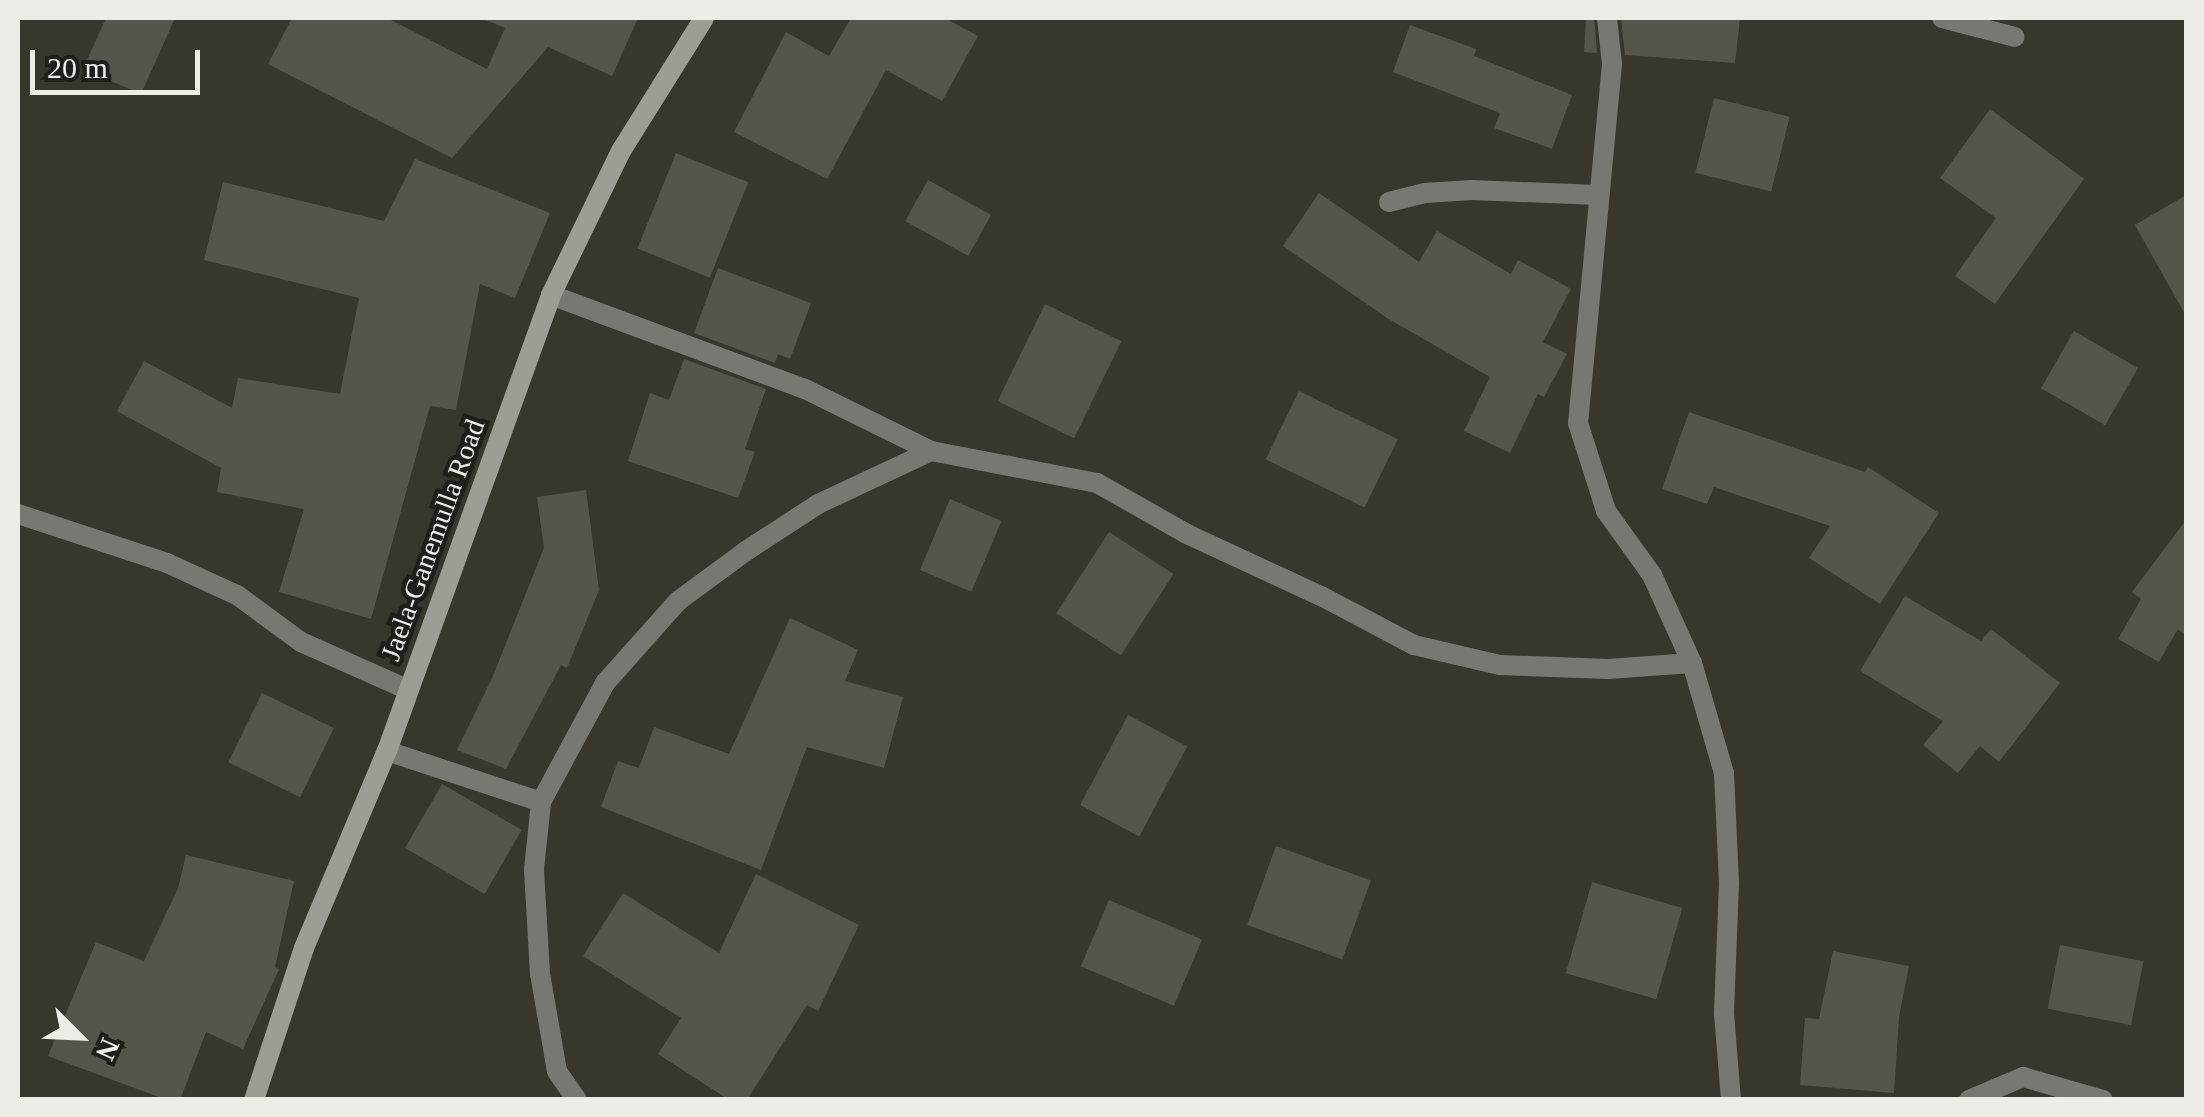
<!DOCTYPE html>
<html>
<head>
<meta charset="utf-8">
<style>
	body { margin:0 }
	#map { position:relative; width:2204px; height:1117px; overflow:hidden; background:#37372e; font-family:"Times New Roman",serif }
	div>[style] { position:absolute }
	[style*='--x'] { left:calc(var(--x)*1px); top:calc(var(--y)*1px); width:calc(var(--w)*1px); rotate:calc(var(--a)*1deg) }
	.building>* { inset:0; background:#56554c; transform-origin:0 0 }
	.minor>* { height:20px; margin:-10px; padding:0 10px; transform-origin:10px; border-radius:10px; background:#787873 }
	.secondary>* { height:20px; margin:-10px; padding:0 10px; transform-origin:10px; border-radius:10px; background:#9d9c95 }
	span { translate:-50% -50%; white-space:nowrap; text-align:center; line-height:1.15; -webkit-text-stroke:9px #1e1e1a; paint-order:stroke }
	.street-label { font-size:28px; color:#edece7 }
	.frame { position:absolute; inset:0; border:20px solid #edece7; pointer-events:none }
	.north { position:absolute; left:30px; top:987px; width:100px; height:100px; -webkit-text-stroke:8px #1e1e1a; paint-order:stroke; rotate:114deg; font-size:28px; font-weight:700; line-height:40px; text-align:center; color:#edece7 }
	.north::after { content:''; display:block; margin:auto; width:35px; height:45px; background:#edece7; clip-path:polygon(50% 0,100% 100%,50% 72%,0 100%) }
	.scale { position:absolute; left:30px; top:50px; width:170px; height:45px; box-sizing:border-box; border:5px solid #edece7; border-top:0; padding-left:12px; font-size:30px; line-height:35px; white-space:nowrap; color:#edece7; -webkit-text-stroke:8px #1e1e1a; paint-order:stroke }
</style>
</head>
<body>
<div id="map">
	<div class="building">
		<div style="clip-path:polygon(106px 18px,175px 18px,141px 94px,83px 69px)"></div>
		<div style="clip-path:polygon(292px 18px,387px 18px,487px 69px,505px 28px,481px 18px,638px 18px,612px 76px,548px 47px,452px 158px,268px 64px)"></div>
		<div style="clip-path:polygon(851px 18px,945px 18px,978px 36px,942px 101px,886px 70px,827px 179px,734px 132px,786px 32px,829px 56px)"></div>
		<div style="clip-path:polygon(1586px 18px,1594px 18px,1597px 53px,1584px 52px)"></div>
		<div style="clip-path:polygon(1621px 18px,1740px 18px,1735px 63px,1625px 55px)"></div>
		<div style="clip-path:polygon(1410px 25px,1476px 49px,1474px 56px,1572px 95px,1552px 149px,1494px 128px,1500px 113px,1393px 72px)"></div>
		<div style="left:1714px;top:98px;width:78px;height:77px;rotate:14deg"></div>
		<div style="clip-path:polygon(1990px 109px,2084px 179px,1995px 304px,1955px 276px,1996px 218px,1940px 178px)"></div>
		<div style="left:676px;top:153px;width:78px;height:103px;rotate:22deg"></div>
		<div style="clip-path:polygon(415px 159px,550px 213px,515px 298px,480px 284px,456px 410px,430px 406px,371px 619px,279px 592px,304px 509px,217px 492px,221px 468px,117px 411px,144px 361px,232px 408px,238px 378px,340px 394px,359px 298px,204px 260px,223px 182px,384px 221px)"></div>
		<div style="left:928px;top:180px;width:72px;height:47px;rotate:29deg"></div>
		<div style="clip-path:polygon(1319px 193px,1419px 262px,1437px 231px,1511px 274px,1518px 260px,1571px 289px,1543px 342px,1567px 354px,1544px 397px,1538px 394px,1510px 453px,1464px 431px,1490px 377px,1387px 318px,1283px 246px)"></div>
		<div style="clip-path:polygon(2186px 195px,2186px 316px,2135px 225px)"></div>
		<div style="clip-path:polygon(718px 268px,811px 303px,790px 359px,778px 354px,775px 363px,694px 333px)"></div>
		<div style="left:1045px;top:304px;width:85px;height:108px;rotate:26deg"></div>
		<div style="left:2074px;top:331px;width:74px;height:66px;rotate:30deg"></div>
		<div style="clip-path:polygon(684px 359px,766px 389px,745px 449px,755px 452px,738px 498px,628px 461px,650px 393px,669px 400px)"></div>
		<div style="left:1299px;top:391px;width:110px;height:76px;rotate:26deg"></div>
		<div style="clip-path:polygon(1689px 412px,1865px 472px,1868px 467px,1939px 513px,1880px 604px,1809px 558px,1830px 526px,1714px 487px,1707px 504px,1662px 489px)"></div>
		<div style="clip-path:polygon(586px 490px,599px 590px,567px 668px,561px 665px,506px 769px,457px 750px,493px 676px,544px 548px,537px 497px)"></div>
		<div style="left:950px;top:499px;width:56px;height:77px;rotate:23deg"></div>
		<div style="clip-path:polygon(2186px 520px,2186px 636px,2178px 629px,2159px 662px,2118px 639px,2141px 599px,2132px 592px)"></div>
		<div style="left:1109px;top:532px;width:77px;height:97px;rotate:33deg"></div>
		<div style="clip-path:polygon(1905px 596px,1981px 641px,1991px 629px,2060px 683px,1999px 762px,1980px 746px,1958px 773px,1923px 745px,1943px 721px,1860px 671px)"></div>
		<div style="clip-path:polygon(790px 618px,858px 650px,845px 681px,903px 697px,884px 768px,807px 747px,761px 870px,601px 807px,618px 761px,639px 768px,654px 727px,729px 754px)"></div>
		<div style="left:262px;top:693px;width:80px;height:77px;rotate:26deg"></div>
		<div style="left:1128px;top:715px;width:67px;height:102px;rotate:28deg"></div>
		<div style="left:442px;top:784px;width:92px;height:74px;rotate:30deg"></div>
		<div style="left:1276px;top:846px;width:101px;height:84px;rotate:20deg"></div>
		<div style="clip-path:polygon(186px 855px,294px 881px,275px 967px,279px 969px,243px 1049px,206px 1032px,180px 1100px,167px 1100px,48px 1056px,96px 942px,144px 961px,178px 888px)"></div>
		<div style="clip-path:polygon(756px 874px,859px 925px,818px 1011px,807px 1005px,747px 1100px,729px 1100px,658px 1054px,681px 1018px,583px 956px,623px 893px,719px 953px)"></div>
		<div style="left:1592px;top:882px;width:94px;height:95px;rotate:16deg"></div>
		<div style="left:1109px;top:900px;width:101px;height:72px;rotate:23deg"></div>
		<div style="left:2060px;top:945px;width:85px;height:65px;rotate:11deg"></div>
		<div style="clip-path:polygon(1833px 951px,1909px 966px,1899px 1017px,1894px 1093px,1800px 1085px,1805px 1018px,1819px 1019px)"></div>
	</div>
	<div class="minor">
		<div style="--x:1607;--y:18;--w:46;--a:83.8"></div>
		<div style="--x:1612;--y:64;--w:361;--a:95.4"></div>
		<div style="--x:1578;--y:423;--w:92;--a:72.3"></div>
		<div style="--x:1606;--y:511;--w:79;--a:54.3"></div>
		<div style="--x:1652;--y:575;--w:97;--a:65.6"></div>
		<div style="--x:1692;--y:663;--w:115;--a:73.8"></div>
		<div style="--x:1724;--y:773;--w:110;--a:87.4"></div>
		<div style="--x:1729;--y:883;--w:130;--a:92.2"></div>
		<div style="--x:1724;--y:1013;--w:87;--a:85.4"></div>
		<div style="--x:1942;--y:18;--w:75;--a:14.6"></div>
		<div style="--x:1389;--y:202;--w:37;--a:-14"></div>
		<div style="--x:1425;--y:193;--w:47;--a:-3.7"></div>
		<div style="--x:1472;--y:190;--w:126;--a:2.3"></div>
		<div style="--x:551;--y:295;--w:271;--a:20.3"></div>
		<div style="--x:805;--y:389;--w:140;--a:26.2"></div>
		<div style="--x:931;--y:451;--w:169;--a:10.9"></div>
		<div style="--x:1097;--y:483;--w:103;--a:29.5"></div>
		<div style="--x:1187;--y:534;--w:150;--a:24.9"></div>
		<div style="--x:1323;--y:597;--w:103;--a:27.8"></div>
		<div style="--x:1414;--y:645;--w:88;--a:13.1"></div>
		<div style="--x:1500;--y:665;--w:108;--a:2.1"></div>
		<div style="--x:1608;--y:669;--w:84;--a:-4.1"></div>
		<div style="--x:18;--y:514;--w:157;--a:18.2"></div>
		<div style="--x:167;--y:563;--w:77;--a:24.6"></div>
		<div style="--x:237;--y:595;--w:79;--a:36.3"></div>
		<div style="--x:301;--y:642;--w:118;--a:24"></div>
		<div style="--x:387;--y:751;--w:162;--a:18.3"></div>
		<div style="--x:577;--y:1100;--w:35;--a:-125"></div>
		<div style="--x:557;--y:1071;--w:98;--a:-99.9"></div>
		<div style="--x:540;--y:974;--w:105;--a:-93.3"></div>
		<div style="--x:534;--y:869;--w:67;--a:-84"></div>
		<div style="--x:541;--y:802;--w:135;--a:-61.7"></div>
		<div style="--x:605;--y:683;--w:110;--a:-48.3"></div>
		<div style="--x:678;--y:601;--w:84;--a:-36.3"></div>
		<div style="--x:746;--y:551;--w:86;--a:-33.1"></div>
		<div style="--x:818;--y:504;--w:125;--a:-25.1"></div>
		<div style="--x:1969;--y:1100;--w:59;--a:-23.1"></div>
		<div style="--x:2023;--y:1077;--w:83;--a:16"></div>
	</div>
	<div class="secondary">
		<div style="--x:254;--y:1100;--w:160;--a:-71.8"></div>
		<div style="--x:304;--y:948;--w:214;--a:-67.2"></div>
		<div style="--x:387;--y:751;--w:485;--a:-70.2"></div>
		<div style="--x:551;--y:295;--w:160;--a:-64.1"></div>
		<div style="--x:621;--y:151;--w:157;--a:-58"></div>
	</div>
	<div class="street-label">
		<span style="left:433px;top:540px;rotate:-70deg">Jaela-Ganemulla Road</span>
	</div>
	<div class="frame"></div>
	<div class="north">N</div>
	<div class="scale">20 m</div>
</div>
</body>
</html>
